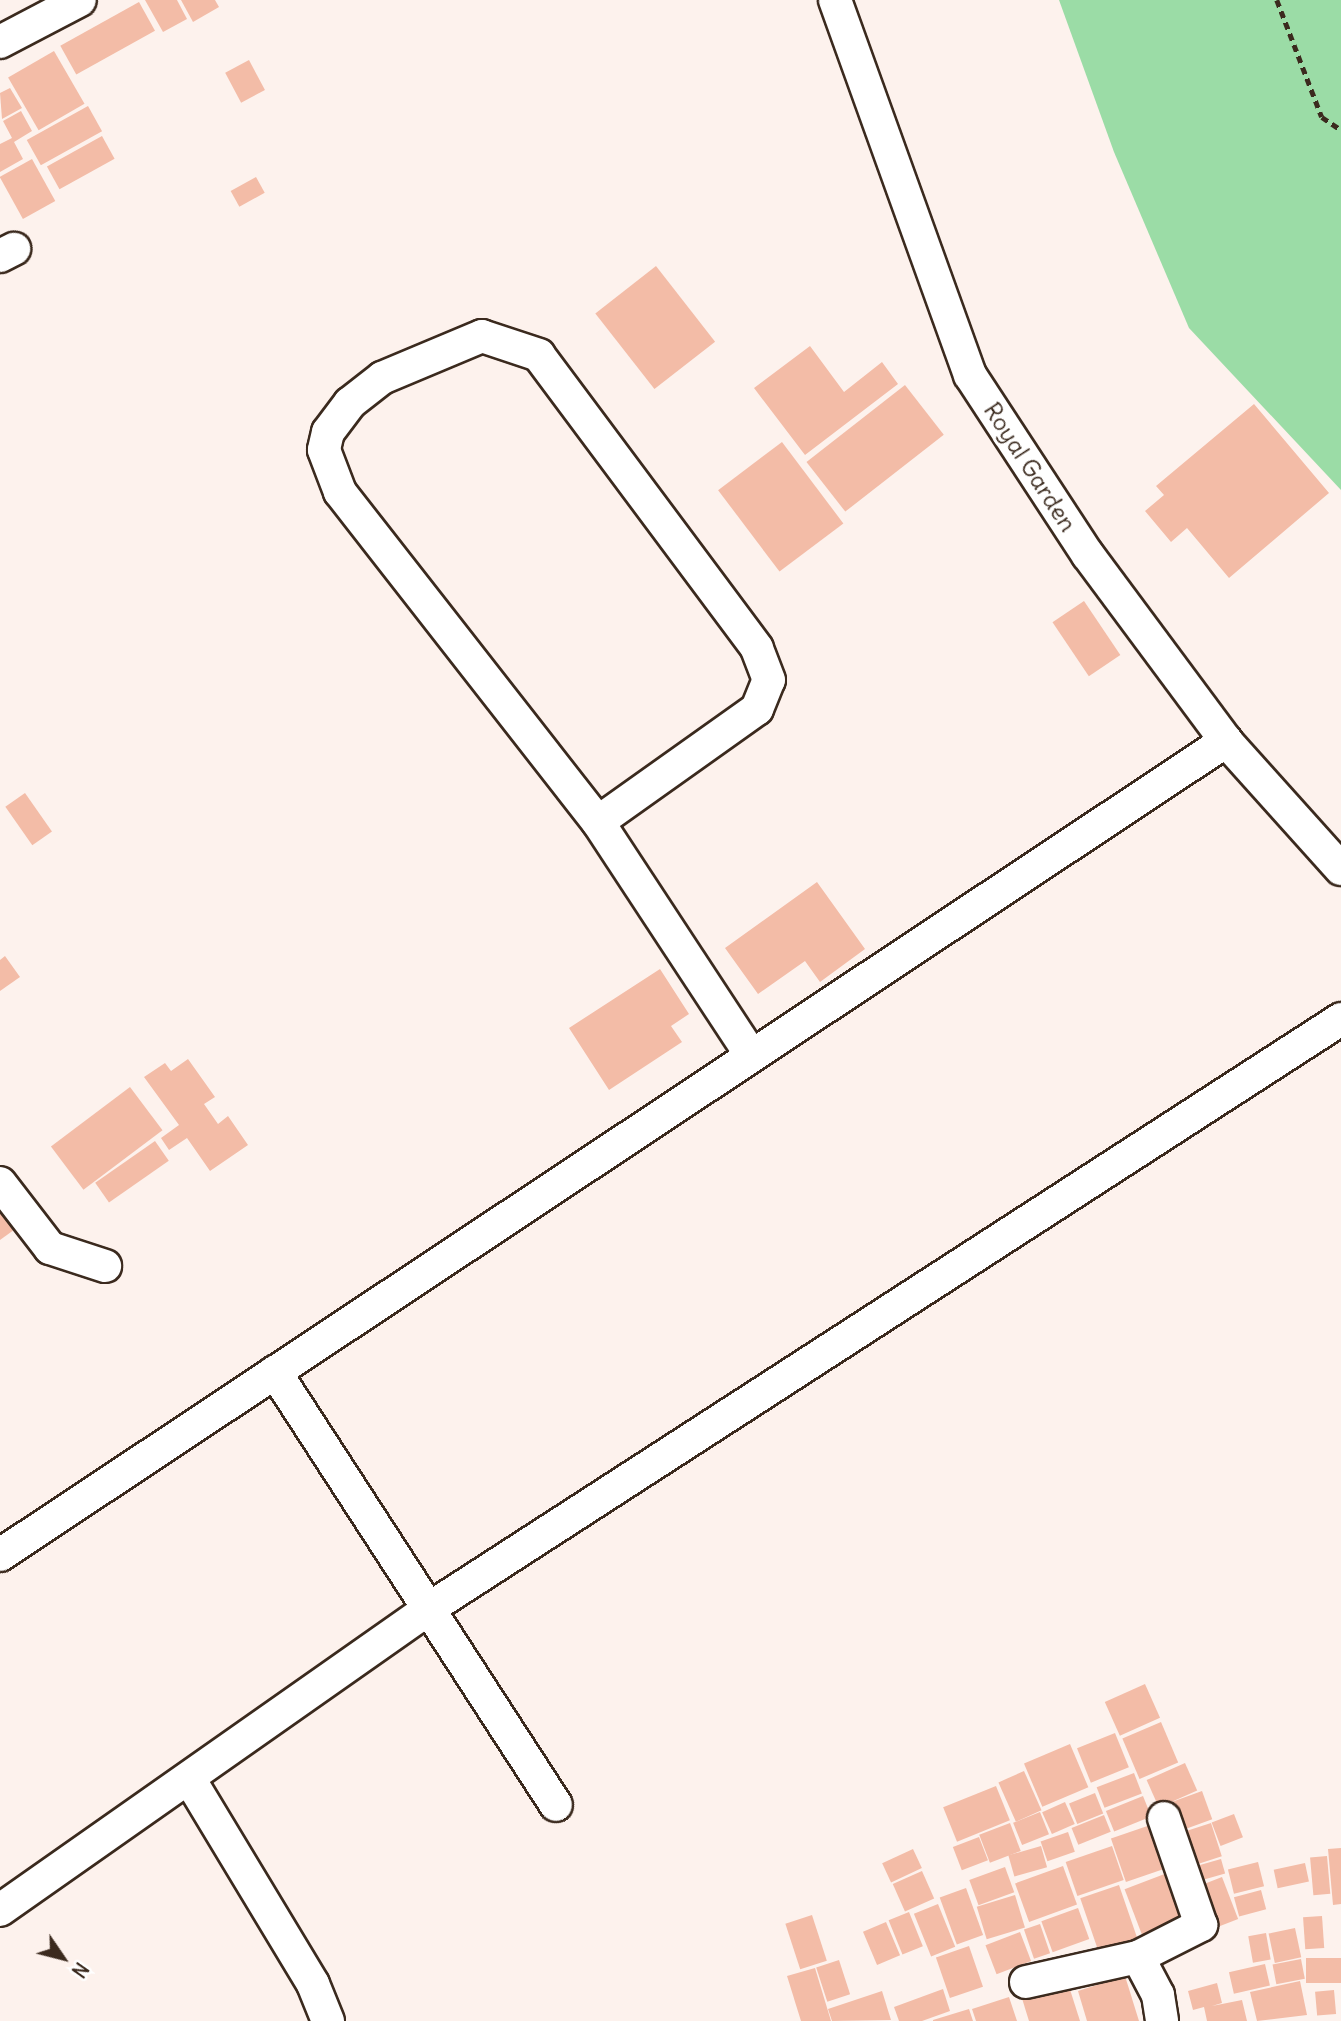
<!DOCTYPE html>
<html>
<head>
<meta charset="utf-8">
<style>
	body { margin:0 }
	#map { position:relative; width:1341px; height:2021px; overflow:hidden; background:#fdf2ed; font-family:Delius,sans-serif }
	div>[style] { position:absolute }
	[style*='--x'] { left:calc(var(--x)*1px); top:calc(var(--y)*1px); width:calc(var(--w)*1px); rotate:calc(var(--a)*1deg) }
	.green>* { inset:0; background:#9bdca6 }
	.building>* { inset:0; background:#f3bca7; transform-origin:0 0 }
	.path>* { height:4.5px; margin-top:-2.25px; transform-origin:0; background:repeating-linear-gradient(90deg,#3b2a1e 0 7px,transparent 0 12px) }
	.roads { filter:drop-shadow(2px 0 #3b2a1e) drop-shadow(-2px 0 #3b2a1e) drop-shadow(0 2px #3b2a1e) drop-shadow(0 -2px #3b2a1e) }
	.street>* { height:32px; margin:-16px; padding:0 16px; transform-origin:16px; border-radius:16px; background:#fff }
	span { translate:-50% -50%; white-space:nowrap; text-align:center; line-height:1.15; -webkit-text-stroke:6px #fff; paint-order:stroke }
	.street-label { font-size:24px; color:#3b2a1e }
	.north { position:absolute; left:28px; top:1923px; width:70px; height:70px; -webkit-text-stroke:5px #fff; paint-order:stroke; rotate:125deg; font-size:19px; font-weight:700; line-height:28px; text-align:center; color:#3b2a1e }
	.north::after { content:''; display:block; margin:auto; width:24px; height:32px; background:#3b2a1e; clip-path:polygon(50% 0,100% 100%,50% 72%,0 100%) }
</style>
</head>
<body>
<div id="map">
	<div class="green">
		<div style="clip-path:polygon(1059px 0,1341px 0,1341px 490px,1189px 328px,1114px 152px)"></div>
	</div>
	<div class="building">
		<div style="clip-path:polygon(145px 0,177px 0,187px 19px,163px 32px)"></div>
		<div style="clip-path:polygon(181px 0,215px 0,219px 7px,193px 22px)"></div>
		<div style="left:139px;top:2px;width:33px;height:90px;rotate:61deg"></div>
		<div style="left:54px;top:51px;width:61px;height:53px;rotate:60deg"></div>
		<div style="left:249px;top:60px;width:34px;height:27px;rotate:62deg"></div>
		<div style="clip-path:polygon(10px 88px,22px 108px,2px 119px,0 93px)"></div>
		<div style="left:88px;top:106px;width:29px;height:70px;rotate:61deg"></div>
		<div style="clip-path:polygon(21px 111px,32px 131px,14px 142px,23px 159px,0 172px,0 144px,12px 138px,3px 121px)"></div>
		<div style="left:102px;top:136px;width:26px;height:63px;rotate:61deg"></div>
		<div style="left:32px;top:159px;width:48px;height:37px;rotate:61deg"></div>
		<div style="left:256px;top:177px;width:18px;height:29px;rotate:61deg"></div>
		<div style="left:656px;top:266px;width:96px;height:77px;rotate:52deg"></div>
		<div style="clip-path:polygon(810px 346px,844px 392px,882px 362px,898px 384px,805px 455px,754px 388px)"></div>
		<div style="left:905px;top:385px;width:63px;height:125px;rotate:52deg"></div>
		<div style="clip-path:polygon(1254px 404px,1329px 493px,1229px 578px,1187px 528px,1171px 542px,1145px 511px,1164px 495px,1156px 486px)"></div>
		<div style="left:782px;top:442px;width:102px;height:80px;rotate:53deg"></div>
		<div style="left:1084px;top:601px;width:65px;height:38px;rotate:56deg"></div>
		<div style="left:25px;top:793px;width:47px;height:24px;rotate:55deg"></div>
		<div style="clip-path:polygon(817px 882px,865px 949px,820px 982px,805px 961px,758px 994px,725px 948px)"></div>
		<div style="clip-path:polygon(5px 956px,20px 977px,0 991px,0 960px)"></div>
		<div style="clip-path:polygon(660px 969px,689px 1014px,671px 1026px,682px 1042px,609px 1090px,569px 1028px)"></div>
		<div style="clip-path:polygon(188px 1059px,215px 1097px,204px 1104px,218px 1124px,228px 1116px,248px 1145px,210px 1171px,187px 1138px,169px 1150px,161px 1138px,179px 1125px,144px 1077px,165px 1063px,171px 1071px)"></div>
		<div style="left:130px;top:1087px;width:54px;height:99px;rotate:53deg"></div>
		<div style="left:155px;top:1141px;width:24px;height:73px;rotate:55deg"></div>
		<div style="clip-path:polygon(0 1202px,18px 1227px,0 1240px)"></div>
		<div style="left:1145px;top:1684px;width:37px;height:44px;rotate:66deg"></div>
		<div style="left:1161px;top:1722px;width:44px;height:42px;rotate:67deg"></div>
		<div style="left:1115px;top:1733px;width:37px;height:41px;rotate:68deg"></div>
		<div style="left:1070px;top:1744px;width:47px;height:50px;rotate:67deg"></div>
		<div style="left:1185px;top:1763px;width:30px;height:42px;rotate:66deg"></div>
		<div style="left:1024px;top:1771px;width:43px;height:28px;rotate:66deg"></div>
		<div style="left:1134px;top:1773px;width:22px;height:40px;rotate:69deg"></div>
		<div style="left:996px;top:1786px;width:37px;height:57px;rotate:68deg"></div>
		<div style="left:1202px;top:1791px;width:30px;height:41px;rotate:70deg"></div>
		<div style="left:1095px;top:1793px;width:22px;height:28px;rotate:68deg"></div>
		<div style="left:1143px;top:1796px;width:22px;height:40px;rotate:68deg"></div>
		<div style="left:1065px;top:1802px;width:24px;height:25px;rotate:66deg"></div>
		<div style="left:1040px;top:1812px;width:24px;height:29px;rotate:68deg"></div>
		<div style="left:1234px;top:1814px;width:25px;height:24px;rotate:69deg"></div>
		<div style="left:1104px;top:1815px;width:18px;height:35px;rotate:68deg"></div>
		<div style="left:1162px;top:1821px;width:46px;height:54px;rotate:71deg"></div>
		<div style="left:1010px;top:1823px;width:30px;height:33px;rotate:69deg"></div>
		<div style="left:1211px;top:1823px;width:35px;height:34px;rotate:72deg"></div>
		<div style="left:1068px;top:1832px;width:21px;height:29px;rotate:71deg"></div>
		<div style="left:979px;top:1837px;width:25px;height:28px;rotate:69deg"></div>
		<div style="left:1041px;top:1846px;width:22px;height:34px;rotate:74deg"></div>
		<div style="left:1112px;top:1846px;width:36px;height:49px;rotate:71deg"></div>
		<div style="clip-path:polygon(1341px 1848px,1341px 1904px,1333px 1905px,1328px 1849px)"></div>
		<div style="left:913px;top:1849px;width:21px;height:34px;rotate:65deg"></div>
		<div style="left:1327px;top:1856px;width:38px;height:17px;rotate:85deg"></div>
		<div style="left:1221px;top:1859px;width:15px;height:31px;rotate:74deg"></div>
		<div style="left:1258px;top:1862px;width:25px;height:31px;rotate:76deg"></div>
		<div style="left:1305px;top:1863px;width:19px;height:32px;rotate:78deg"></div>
		<div style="left:1063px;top:1866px;width:41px;height:51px;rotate:70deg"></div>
		<div style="left:1005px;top:1867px;width:27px;height:38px;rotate:70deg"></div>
		<div style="left:1175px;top:1870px;width:56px;height:54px;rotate:69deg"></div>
		<div style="left:922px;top:1871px;width:30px;height:32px;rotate:66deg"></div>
		<div style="left:1222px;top:1877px;width:45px;height:22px;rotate:69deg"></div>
		<div style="left:1119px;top:1885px;width:57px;height:41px;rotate:71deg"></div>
		<div style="left:966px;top:1888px;width:50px;height:28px;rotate:70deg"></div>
		<div style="left:1261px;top:1890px;width:20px;height:28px;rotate:75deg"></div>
		<div style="left:1015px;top:1895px;width:34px;height:40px;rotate:73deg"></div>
		<div style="left:938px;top:1904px;width:46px;height:26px;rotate:68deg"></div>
		<div style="left:1078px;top:1908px;width:33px;height:39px;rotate:70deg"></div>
		<div style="left:909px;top:1912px;width:37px;height:22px;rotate:68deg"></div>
		<div style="left:812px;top:1915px;width:48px;height:28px;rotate:72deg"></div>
		<div style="left:1322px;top:1916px;width:32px;height:19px;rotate:86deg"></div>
		<div style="left:886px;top:1922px;width:36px;height:25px;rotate:67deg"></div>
		<div style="left:1040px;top:1924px;width:31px;height:17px;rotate:71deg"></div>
		<div style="left:1295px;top:1928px;width:30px;height:27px;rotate:78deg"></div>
		<div style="left:1020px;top:1932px;width:31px;height:37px;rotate:69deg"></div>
		<div style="left:1266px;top:1933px;width:27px;height:18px;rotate:80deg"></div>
		<div style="left:969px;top:1946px;width:43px;height:35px;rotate:71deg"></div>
		<div style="left:1341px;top:1958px;width:25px;height:35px;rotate:90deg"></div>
		<div style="left:1301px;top:1959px;width:20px;height:29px;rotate:79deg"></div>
		<div style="left:839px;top:1960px;width:36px;height:24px;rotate:72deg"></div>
		<div style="left:1265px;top:1964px;width:22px;height:37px;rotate:77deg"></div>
		<div style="clip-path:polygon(815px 1968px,831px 2021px,801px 2021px,787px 1976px)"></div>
		<div style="clip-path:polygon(1125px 1976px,1139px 2021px,1087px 2021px,1078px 1991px)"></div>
		<div style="clip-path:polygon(1066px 1977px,1080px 2021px,1029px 2021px,1020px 1992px)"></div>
		<div style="clip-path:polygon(1300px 1981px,1307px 2015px,1257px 2021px,1250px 1992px)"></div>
		<div style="clip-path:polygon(1217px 1983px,1222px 2003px,1212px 2006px,1242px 2000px,1247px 2021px,1207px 2021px,1204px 2007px,1193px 2010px,1188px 1991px)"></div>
		<div style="clip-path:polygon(943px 1989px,950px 2011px,922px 2021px,899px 2021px,894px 2007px)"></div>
		<div style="left:1334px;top:1990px;width:24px;height:19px;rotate:85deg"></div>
		<div style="clip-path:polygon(882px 1991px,891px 2020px,832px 2021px,828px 2009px)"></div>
		<div style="clip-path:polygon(1009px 1997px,1017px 2021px,976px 2021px,972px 2009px)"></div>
		<div style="clip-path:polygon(969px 2009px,973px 2021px,933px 2021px,933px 2020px)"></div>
	</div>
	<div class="path">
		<div style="--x:1277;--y:0;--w:125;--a:69"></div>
		<div style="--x:1322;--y:117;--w:23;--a:34"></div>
	</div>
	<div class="roads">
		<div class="street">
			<div style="--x:835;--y:0;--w:399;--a:70.2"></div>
			<div style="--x:970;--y:375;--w:215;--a:56.8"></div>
			<div style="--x:1088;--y:555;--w:232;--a:53.4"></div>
			<div style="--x:1226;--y:741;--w:172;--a:48.1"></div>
			<div style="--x:0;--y:42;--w:90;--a:-27.7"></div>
			<div style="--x:0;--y:256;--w:16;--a:-27"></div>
			<div style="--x:598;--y:822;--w:195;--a:-35.4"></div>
			<div style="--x:757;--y:709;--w:31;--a:-68"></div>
			<div style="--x:769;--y:680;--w:34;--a:-111"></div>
			<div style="--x:757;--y:648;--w:365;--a:-126.7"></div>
			<div style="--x:539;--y:355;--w:60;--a:-161.6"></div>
			<div style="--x:482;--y:336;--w:108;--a:157.2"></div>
			<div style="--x:382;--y:378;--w:41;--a:142"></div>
			<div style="--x:350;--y:403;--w:36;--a:127"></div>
			<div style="--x:328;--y:432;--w:18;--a:103"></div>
			<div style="--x:324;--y:450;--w:45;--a:69.1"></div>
			<div style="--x:340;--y:492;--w:419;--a:52"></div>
			<div style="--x:598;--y:822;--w:279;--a:56.7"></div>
			<div style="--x:0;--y:1183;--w:82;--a:52.4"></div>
			<div style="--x:50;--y:1248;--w:58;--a:18.1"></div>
			<div style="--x:275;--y:1372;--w:516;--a:57.02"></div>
			<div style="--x:0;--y:1555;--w:1472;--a:-33.58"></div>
			<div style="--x:190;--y:1780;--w:238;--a:58.9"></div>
			<div style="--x:313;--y:1984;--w:40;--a:68"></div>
			<div style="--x:0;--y:1910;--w:525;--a:-35.08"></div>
			<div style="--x:430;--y:1608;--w:1085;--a:-32.88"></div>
			<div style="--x:1138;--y:1957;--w:43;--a:62.2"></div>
			<div style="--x:1158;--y:1995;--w:26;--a:81"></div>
			<div style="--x:1026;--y:1982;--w:115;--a:-12.6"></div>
			<div style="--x:1138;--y:1957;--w:71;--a:-26.9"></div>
			<div style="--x:1201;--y:1925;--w:113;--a:-109.1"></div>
		</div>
	</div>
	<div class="street-label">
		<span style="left:1030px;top:467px;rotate:57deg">Royal Garden</span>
	</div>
	<div class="north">N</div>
</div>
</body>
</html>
